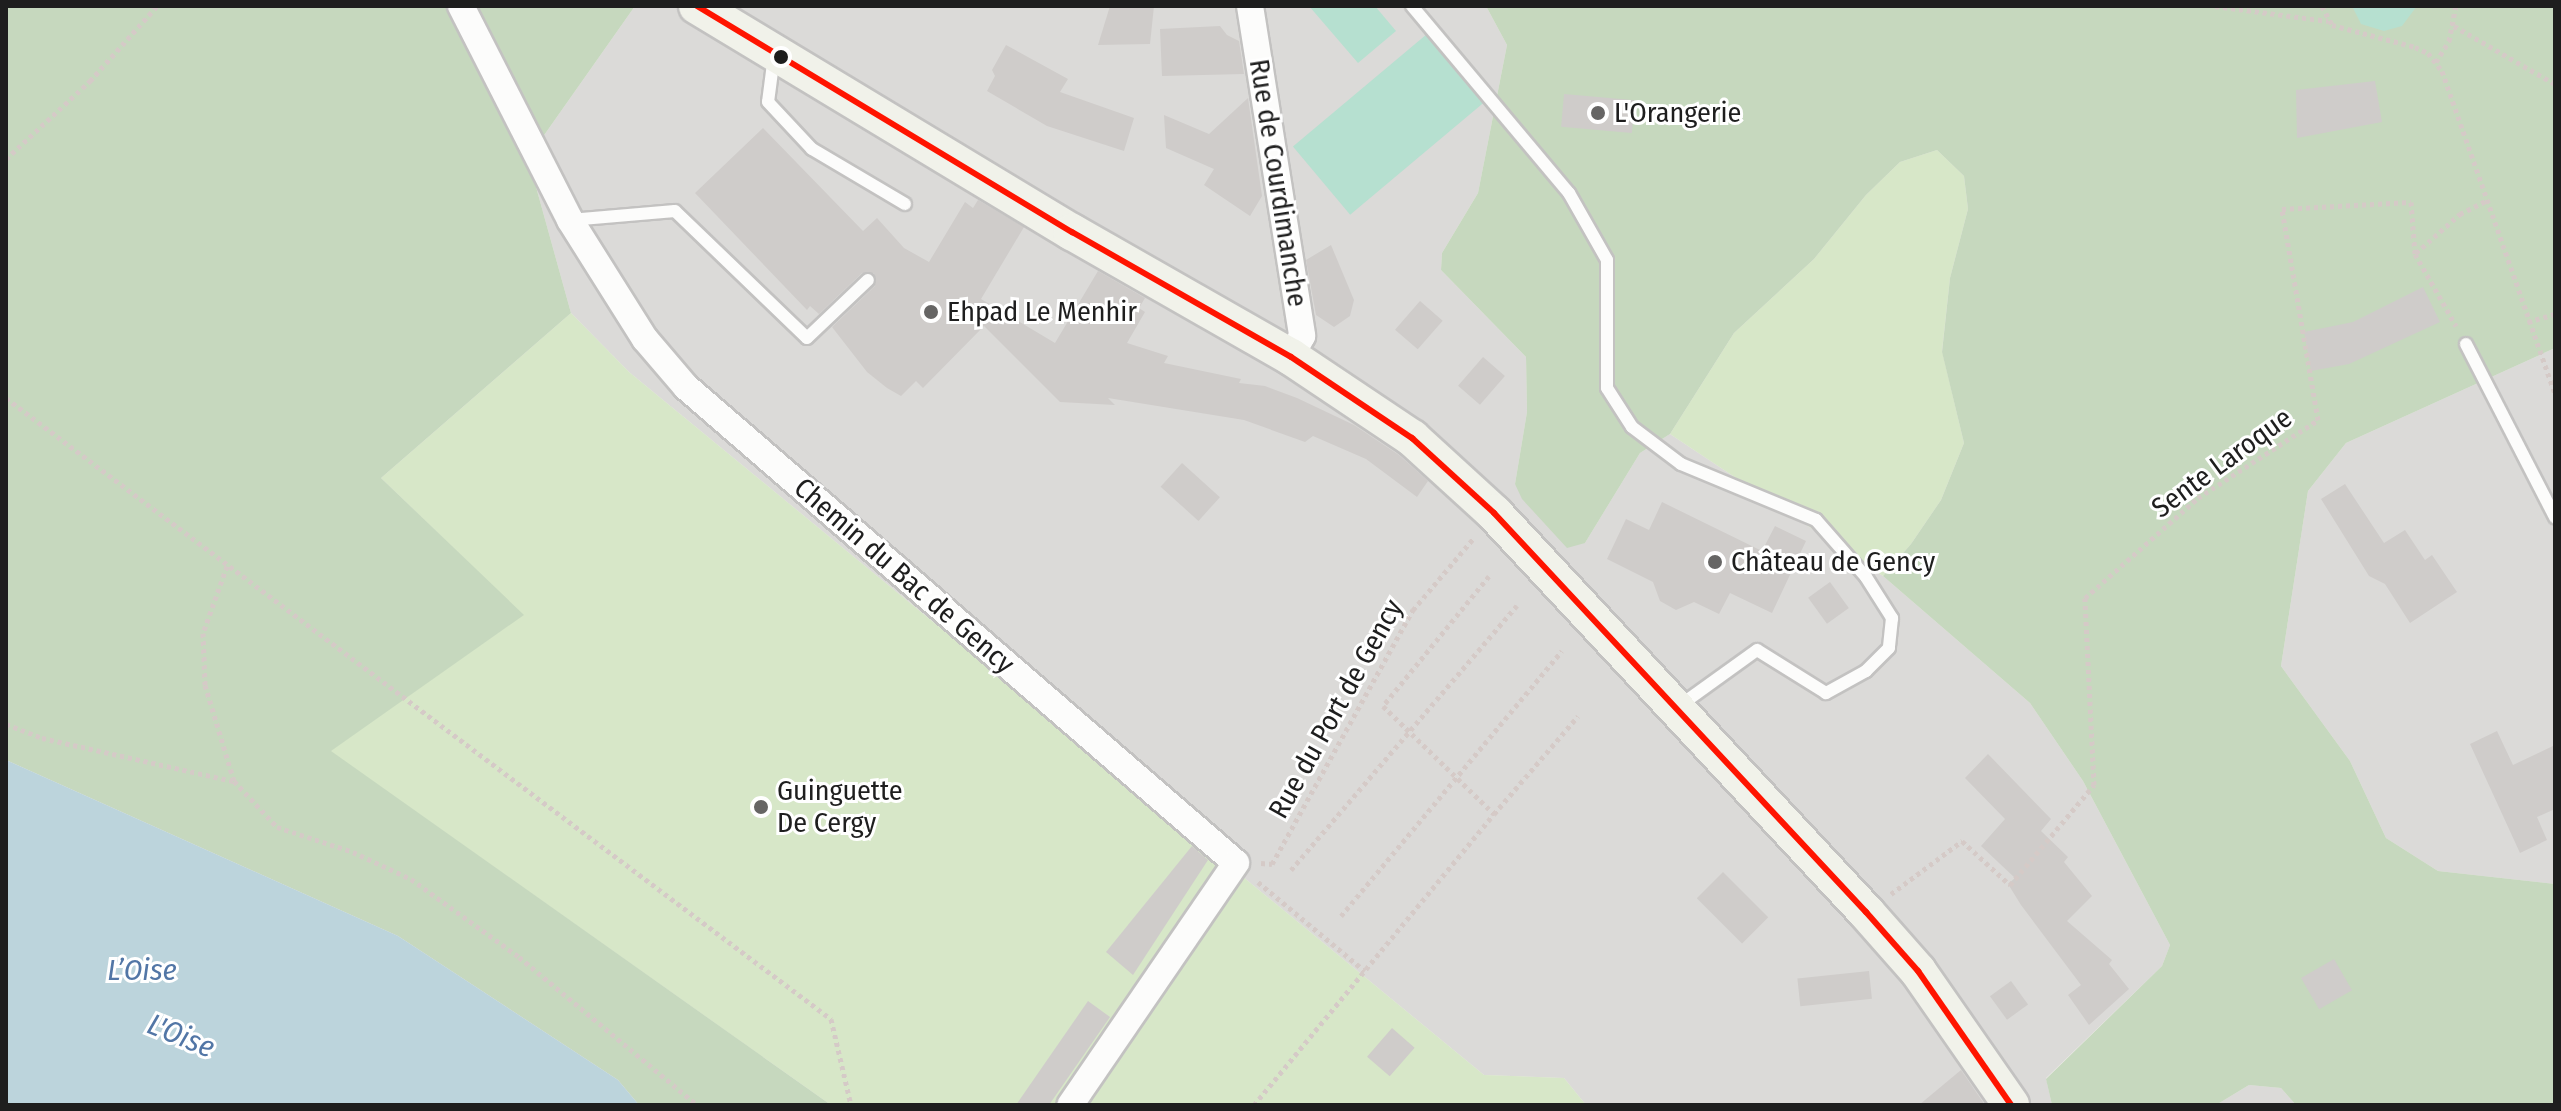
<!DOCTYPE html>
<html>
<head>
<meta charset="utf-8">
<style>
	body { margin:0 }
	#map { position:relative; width:2561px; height:1111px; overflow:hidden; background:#eceae7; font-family:"Fira Sans Condensed",sans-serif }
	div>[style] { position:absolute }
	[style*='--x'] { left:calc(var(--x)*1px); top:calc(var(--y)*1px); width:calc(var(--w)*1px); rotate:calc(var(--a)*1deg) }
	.residential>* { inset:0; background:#dbdad8 }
	.grass>* { inset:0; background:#d7e7c8 }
	.forest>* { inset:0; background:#c6d8be }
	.pitch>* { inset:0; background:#b6e0d0; transform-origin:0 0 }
	.water>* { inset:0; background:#bcd4dc }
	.building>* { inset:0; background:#cfccca; transform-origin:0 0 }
	.path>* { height:5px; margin-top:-2.5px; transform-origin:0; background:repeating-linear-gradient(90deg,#d5cac7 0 4px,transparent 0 8px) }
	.roads { filter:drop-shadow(2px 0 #c3c2c1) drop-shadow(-2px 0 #c3c2c1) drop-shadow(0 2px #c3c2c1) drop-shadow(0 -2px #c3c2c1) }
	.lane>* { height:12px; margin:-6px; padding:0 6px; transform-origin:6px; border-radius:6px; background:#fcfcfb }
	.street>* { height:26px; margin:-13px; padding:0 13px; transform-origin:13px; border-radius:13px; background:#fcfcfb }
	.secondary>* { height:36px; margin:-18px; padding:0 18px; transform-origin:18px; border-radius:18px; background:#f1f2ea }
	.bus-1>* { height:6px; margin:-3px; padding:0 3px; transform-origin:3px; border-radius:3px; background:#ff1400 }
	.dots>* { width:22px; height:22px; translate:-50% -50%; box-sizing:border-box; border:4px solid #fff; border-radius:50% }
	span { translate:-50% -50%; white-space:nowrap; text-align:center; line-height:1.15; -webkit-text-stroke:6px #fff; paint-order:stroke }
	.poi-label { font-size:28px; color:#1e1e1e }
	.left { translate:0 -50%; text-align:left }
	.street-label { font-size:28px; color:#1e1e1e }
	.water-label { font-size:30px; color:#5276a6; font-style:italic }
	.frame { position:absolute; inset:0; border:8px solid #1e1e1e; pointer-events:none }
</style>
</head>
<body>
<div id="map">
	<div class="residential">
		<div style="clip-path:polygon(635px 6px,1486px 6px,1507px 45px,1478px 193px,1442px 253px,1441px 270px,1526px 357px,1527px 412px,1515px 484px,1585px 543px,1640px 453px,1670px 434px,1883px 576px,2030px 703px,2083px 781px,2170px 945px,2162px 966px,2046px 1078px,2052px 1105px,1586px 1105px,1564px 1078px,1484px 1075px,629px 372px,571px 313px,528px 158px)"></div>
		<div style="clip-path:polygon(2555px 348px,2555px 884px,2438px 871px,2386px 838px,2350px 761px,2281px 666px,2308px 491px,2346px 443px)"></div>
		<div style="clip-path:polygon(2249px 1085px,2281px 1088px,2296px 1105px,2216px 1105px)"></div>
	</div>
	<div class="grass">
		<div style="clip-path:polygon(1937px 150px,1964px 176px,1968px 209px,1950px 278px,1942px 351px,1964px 443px,1941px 500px,1911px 544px,1883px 576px,1670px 434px,1734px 333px,1814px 259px,1866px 195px,1900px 162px)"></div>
		<div style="clip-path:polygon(571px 313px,629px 372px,1484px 1075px,1564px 1078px,1586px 1105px,831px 1105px,330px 751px,523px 615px,381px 478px)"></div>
	</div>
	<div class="forest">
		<div style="clip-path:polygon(6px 6px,635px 6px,528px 158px,571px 313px,381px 478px,524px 615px,331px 751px,831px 1105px,639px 1105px,618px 1080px,398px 936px,6px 760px)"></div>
		<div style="clip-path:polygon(1486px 6px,2555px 6px,2555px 348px,2346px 443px,2308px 491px,2281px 666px,2350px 761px,2386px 838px,2438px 871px,2555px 884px,2555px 1105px,2296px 1105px,2281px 1088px,2249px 1085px,2216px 1105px,2052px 1105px,2046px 1079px,2162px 966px,2170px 945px,2083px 781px,2030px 703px,1883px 576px,1911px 544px,1941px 500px,1964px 443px,1942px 352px,1950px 278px,1968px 209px,1964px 176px,1937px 150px,1900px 162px,1866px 195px,1814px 259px,1734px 333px,1670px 434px,1640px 453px,1585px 543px,1567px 548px,1522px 499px,1515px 484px,1527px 412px,1526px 357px,1441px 270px,1442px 253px,1478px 193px,1507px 45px)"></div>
	</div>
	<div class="pitch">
		<div style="clip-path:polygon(1309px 6px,1375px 6px,1396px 31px,1358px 63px)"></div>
		<div style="clip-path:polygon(2352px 6px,2417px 6px,2402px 26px,2384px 31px,2361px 24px)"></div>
		<div style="left:1427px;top:34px;width:89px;height:175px;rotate:50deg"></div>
	</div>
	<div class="water">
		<div style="clip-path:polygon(6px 760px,398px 936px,618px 1080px,639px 1105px,6px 1105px)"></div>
	</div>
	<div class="building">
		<div style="clip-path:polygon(1110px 6px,1154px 6px,1150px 44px,1098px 45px)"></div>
		<div style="clip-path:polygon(1220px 26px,1227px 35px,1239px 41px,1244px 74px,1162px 76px,1160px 29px)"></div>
		<div style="clip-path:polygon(1006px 45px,1068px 79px,1060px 92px,1134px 118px,1124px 151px,1047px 126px,987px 91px,995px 76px,992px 70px)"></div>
		<div style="clip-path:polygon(2375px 81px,2382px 122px,2297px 138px,2296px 90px)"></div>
		<div style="left:1564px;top:94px;width:71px;height:33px;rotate:5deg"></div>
		<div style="clip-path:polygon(1248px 98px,1262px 196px,1250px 216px,1204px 185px,1214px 169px,1166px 148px,1164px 115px,1209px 134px)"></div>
		<div style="clip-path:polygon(763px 128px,863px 231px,877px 218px,904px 248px,929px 262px,965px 202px,973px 208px,978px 200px,1024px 227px,981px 299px,1055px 343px,1098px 271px,1145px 298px,1139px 308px,1145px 312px,1127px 343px,1168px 356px,1164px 363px,1241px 379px,1239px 383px,1265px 386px,1297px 398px,1354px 425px,1399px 455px,1428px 481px,1417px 497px,1366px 459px,1313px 436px,1305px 442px,1244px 420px,1108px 398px,1115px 405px,1060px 402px,984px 326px,923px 388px,916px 381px,901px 396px,887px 388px,867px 372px,832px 327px,875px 286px,874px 273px,862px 273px,819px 314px,810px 306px,807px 310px,695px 193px)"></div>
		<div style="clip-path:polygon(1331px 245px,1354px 300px,1350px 316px,1334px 327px,1316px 315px,1306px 260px)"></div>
		<div style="clip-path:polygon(2423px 287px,2440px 322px,2349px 364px,2311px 371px,2304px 332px,2353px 322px)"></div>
		<div style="left:1420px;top:301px;width:30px;height:38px;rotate:41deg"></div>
		<div style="left:1483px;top:357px;width:29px;height:38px;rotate:41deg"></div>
		<div style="left:1182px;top:463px;width:51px;height:32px;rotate:42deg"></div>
		<div style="clip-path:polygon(2345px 484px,2384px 543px,2405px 530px,2425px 560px,2432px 555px,2457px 592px,2410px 623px,2385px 584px,2369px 576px,2321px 499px)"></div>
		<div style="clip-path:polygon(1662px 502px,1762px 551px,1775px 526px,1806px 541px,1772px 613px,1730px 593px,1719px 614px,1694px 602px,1676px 610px,1660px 601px,1653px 582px,1607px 559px,1626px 519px,1649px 530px)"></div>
		<div style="left:1830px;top:582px;width:32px;height:27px;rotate:54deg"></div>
		<div style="clip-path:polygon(2497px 731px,2513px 765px,2555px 745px,2555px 809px,2537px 817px,2547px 840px,2520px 853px,2470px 744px)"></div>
		<div style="clip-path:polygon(1988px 754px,2051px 819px,2041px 831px,2068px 857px,2064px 862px,2092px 896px,2067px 921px,2112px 960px,2109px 964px,2129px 989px,2089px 1025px,2068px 995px,2081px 985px,2021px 905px,2008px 884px,2015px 878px,1981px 846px,2005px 819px,1965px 778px)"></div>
		<div style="clip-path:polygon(1192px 846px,1208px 860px,1133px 975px,1106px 952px)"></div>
		<div style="left:1723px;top:872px;width:64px;height:37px;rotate:45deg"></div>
		<div style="left:2334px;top:959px;width:36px;height:38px;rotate:60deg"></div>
		<div style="left:1869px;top:971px;width:28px;height:72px;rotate:84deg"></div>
		<div style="left:2011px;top:981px;width:29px;height:26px;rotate:54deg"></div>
		<div style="clip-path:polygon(1088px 1001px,1110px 1017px,1049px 1105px,1016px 1105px)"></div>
		<div style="left:1392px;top:1028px;width:30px;height:38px;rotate:41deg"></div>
		<div style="clip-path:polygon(1961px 1070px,1985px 1105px,1919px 1105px)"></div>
	</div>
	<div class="path">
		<div style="--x:2215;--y:6;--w:114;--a:7.6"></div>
		<div style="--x:2322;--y:6;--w:21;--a:62"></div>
		<div style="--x:2332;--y:25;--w:86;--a:14.8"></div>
		<div style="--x:2415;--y:47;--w:14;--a:25"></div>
		<div style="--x:2428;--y:53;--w:23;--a:52"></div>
		<div style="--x:2442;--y:71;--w:341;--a:70.7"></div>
		<div style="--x:2454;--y:26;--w:116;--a:29.9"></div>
		<div style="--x:2436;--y:62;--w:25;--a:-58"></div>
		<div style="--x:2449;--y:41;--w:36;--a:-79"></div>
		<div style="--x:6;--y:159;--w:115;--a:-42.9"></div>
		<div style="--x:90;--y:81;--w:101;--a:-48.2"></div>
		<div style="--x:2416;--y:253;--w:59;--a:-41.6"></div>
		<div style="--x:2460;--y:214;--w:31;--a:-27"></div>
		<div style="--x:2528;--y:322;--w:28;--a:-17"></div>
		<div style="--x:6;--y:398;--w:1033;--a:36.97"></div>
		<div style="--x:831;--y:1019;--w:88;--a:76.9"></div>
		<div style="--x:227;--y:566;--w:71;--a:109.7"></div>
		<div style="--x:203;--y:633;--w:52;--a:87.8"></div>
		<div style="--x:205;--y:685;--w:100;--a:73.2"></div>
		<div style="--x:234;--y:781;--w:63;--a:46.9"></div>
		<div style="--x:277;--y:827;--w:80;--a:18.2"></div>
		<div style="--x:353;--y:852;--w:64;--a:25"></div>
		<div style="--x:411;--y:879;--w:133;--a:35.8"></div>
		<div style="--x:519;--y:957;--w:231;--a:39.7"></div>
		<div style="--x:1489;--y:576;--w:168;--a:129.2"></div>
		<div style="--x:1383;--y:706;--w:155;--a:44.2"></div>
		<div style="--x:1494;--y:814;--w:129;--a:-49.4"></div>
		<div style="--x:6;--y:724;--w:39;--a:21"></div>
		<div style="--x:42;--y:738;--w:196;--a:12.7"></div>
		<div style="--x:1261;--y:863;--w:11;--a:5"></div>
		<div style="--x:1272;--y:864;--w:291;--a:-61"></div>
		<div style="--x:1413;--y:610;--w:93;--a:-49.8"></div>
		<div style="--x:1291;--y:870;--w:348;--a:-49.5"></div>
		<div style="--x:1258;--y:882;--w:139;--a:39.8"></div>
		<div style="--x:1891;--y:894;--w:89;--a:-36.7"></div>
		<div style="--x:1962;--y:841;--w:65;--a:42.5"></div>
		<div style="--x:2010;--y:885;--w:131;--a:-50"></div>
		<div style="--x:2094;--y:785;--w:187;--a:-92.8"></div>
		<div style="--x:2085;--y:598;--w:151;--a:-41.5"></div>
		<div style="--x:2198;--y:498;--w:143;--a:-33"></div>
		<div style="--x:2318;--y:420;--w:214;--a:-99.7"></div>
		<div style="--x:2282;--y:209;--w:129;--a:-3.1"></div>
		<div style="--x:2411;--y:202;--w:52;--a:85.6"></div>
		<div style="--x:2415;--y:254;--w:83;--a:60.3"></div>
		<div style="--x:1341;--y:916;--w:345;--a:-50.2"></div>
		<div style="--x:1254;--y:1105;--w:377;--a:-50.5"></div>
	</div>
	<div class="roads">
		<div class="lane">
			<div style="--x:1412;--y:6;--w:244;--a:50"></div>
			<div style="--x:1569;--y:193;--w:77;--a:60.4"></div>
			<div style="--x:1607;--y:260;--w:128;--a:90"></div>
			<div style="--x:1607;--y:388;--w:46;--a:57.3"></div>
			<div style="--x:1632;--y:427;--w:61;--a:37.1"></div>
			<div style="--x:1681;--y:464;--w:146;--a:22.5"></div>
			<div style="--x:1816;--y:520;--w:76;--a:48.7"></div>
			<div style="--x:1866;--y:577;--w:49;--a:57.6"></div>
			<div style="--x:1892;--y:618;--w:30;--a:96"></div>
			<div style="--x:1889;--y:648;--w:33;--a:135"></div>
			<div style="--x:1866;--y:671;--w:46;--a:151.2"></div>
			<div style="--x:1826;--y:693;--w:81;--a:-148.1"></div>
			<div style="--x:1757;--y:650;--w:96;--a:144.3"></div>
			<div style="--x:774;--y:56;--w:46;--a:97.4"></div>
			<div style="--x:768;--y:102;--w:64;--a:46.9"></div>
			<div style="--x:812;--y:149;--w:108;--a:30.6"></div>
			<div style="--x:570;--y:220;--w:105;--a:-4.9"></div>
			<div style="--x:675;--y:211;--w:183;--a:43.9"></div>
			<div style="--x:807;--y:338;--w:84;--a:-43.6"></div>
			<div style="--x:2466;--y:344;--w:195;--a:62.8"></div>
		</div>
		<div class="street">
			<div style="--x:461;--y:6;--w:240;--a:63"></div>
			<div style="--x:570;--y:220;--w:141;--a:57.8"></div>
			<div style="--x:645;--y:339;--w:63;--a:49.5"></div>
			<div style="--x:686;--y:387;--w:727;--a:40.87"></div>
			<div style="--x:1236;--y:863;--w:293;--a:124.4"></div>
			<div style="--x:1250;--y:6;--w:334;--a:81"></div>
			<div style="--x:1302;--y:336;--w:24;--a:118"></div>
		</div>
		<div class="secondary">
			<div style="--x:697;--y:6;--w:438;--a:31.1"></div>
			<div style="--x:1072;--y:232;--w:252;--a:29.7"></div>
			<div style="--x:1291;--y:357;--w:146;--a:33.8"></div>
			<div style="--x:1412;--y:438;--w:111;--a:42.4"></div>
			<div style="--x:1494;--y:513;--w:546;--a:47.01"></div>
			<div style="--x:1866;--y:912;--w:79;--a:48.6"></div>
			<div style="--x:1918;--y:971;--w:163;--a:55.2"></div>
		</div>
	</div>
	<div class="bus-1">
		<div style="--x:697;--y:6;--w:438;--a:31.1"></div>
		<div style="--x:1072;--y:232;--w:252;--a:29.7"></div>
		<div style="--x:1291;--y:357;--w:146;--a:33.8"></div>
		<div style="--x:1412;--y:438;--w:111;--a:42.4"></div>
		<div style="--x:1494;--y:513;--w:546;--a:47.01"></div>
		<div style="--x:1866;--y:912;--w:79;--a:48.6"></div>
		<div style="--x:1918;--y:971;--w:163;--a:55.2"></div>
	</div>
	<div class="dots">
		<div style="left:781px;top:57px;background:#1e1e1e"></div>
		<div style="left:1598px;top:113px;background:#666564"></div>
		<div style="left:931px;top:312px;background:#666564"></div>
		<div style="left:1715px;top:562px;background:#666564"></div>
		<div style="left:761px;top:807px;background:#666564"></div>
	</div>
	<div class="poi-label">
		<span class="left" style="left:1614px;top:113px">L'Orangerie</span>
		<span class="left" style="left:947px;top:312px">Ehpad Le Menhir</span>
		<span class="left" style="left:1731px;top:562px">Château de Gency</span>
		<span class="left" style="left:777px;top:807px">Guinguette<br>De Cergy</span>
	</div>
	<div class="street-label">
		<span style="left:1278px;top:183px;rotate:81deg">Rue de Courdimanche</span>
		<span style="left:2222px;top:463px;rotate:-36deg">Sente Laroque</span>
		<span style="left:904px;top:576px;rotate:41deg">Chemin du Bac de Gency</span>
		<span style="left:1336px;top:709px;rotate:-61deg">Rue du Port de Gency</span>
	</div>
	<div class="water-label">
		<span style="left:142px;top:970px">L’Oise</span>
		<span style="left:181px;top:1036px;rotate:22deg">L'Oise</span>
	</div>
	<div class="frame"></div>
</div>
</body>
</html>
